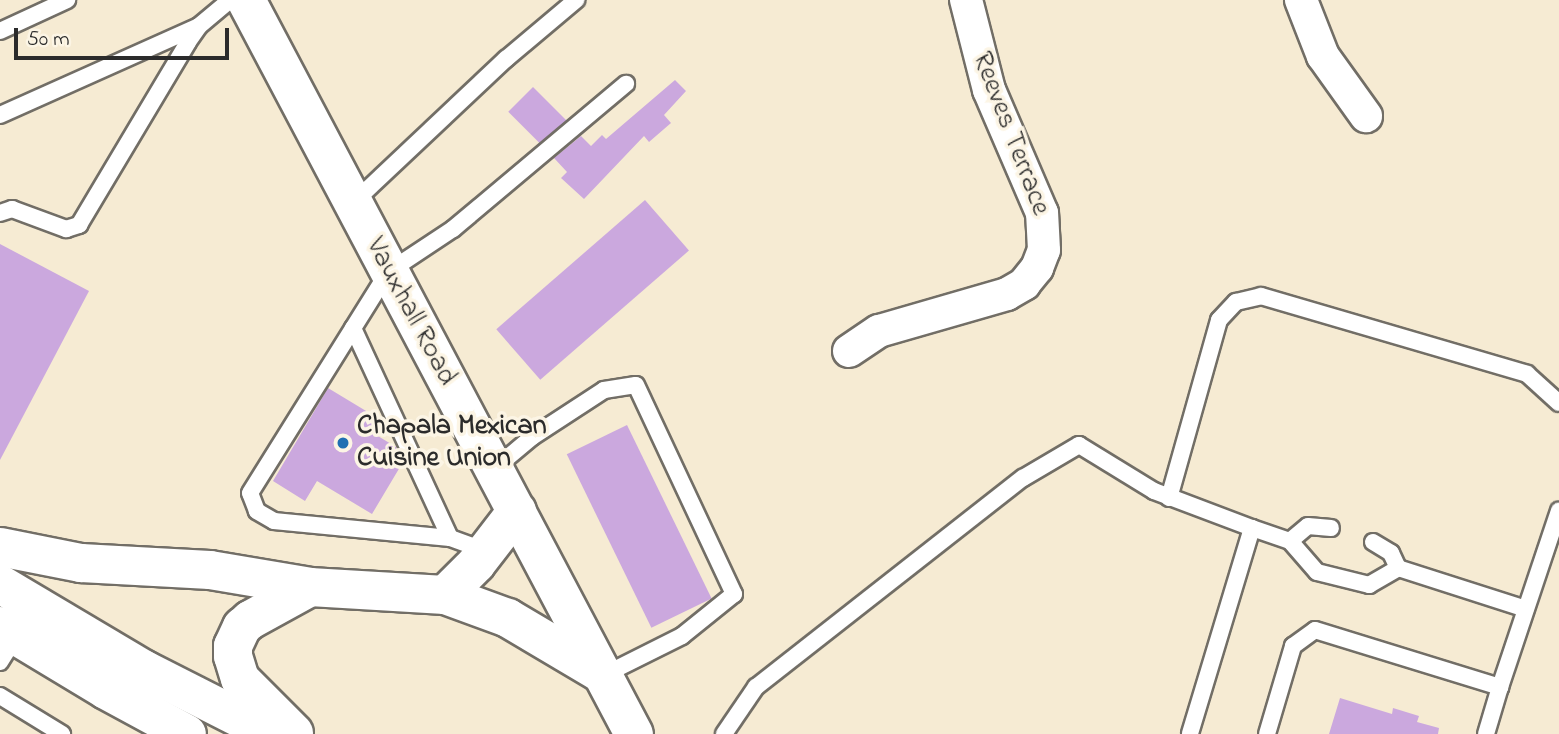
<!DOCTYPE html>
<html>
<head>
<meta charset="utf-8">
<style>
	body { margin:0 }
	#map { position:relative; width:1559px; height:734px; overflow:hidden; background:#f6ebd3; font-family:"Indie Flower",sans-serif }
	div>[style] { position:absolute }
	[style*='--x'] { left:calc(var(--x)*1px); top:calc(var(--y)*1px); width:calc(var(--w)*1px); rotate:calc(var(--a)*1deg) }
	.building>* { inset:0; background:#cba8de; transform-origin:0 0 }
	.roads { filter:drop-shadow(2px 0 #726e66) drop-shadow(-2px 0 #726e66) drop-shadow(0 2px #726e66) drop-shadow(0 -2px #726e66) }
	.service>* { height:16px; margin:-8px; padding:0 8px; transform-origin:8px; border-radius:8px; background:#fff }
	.minor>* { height:32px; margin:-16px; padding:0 16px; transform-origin:16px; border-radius:16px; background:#fff }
	.tertiary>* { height:38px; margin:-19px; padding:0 19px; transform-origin:19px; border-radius:19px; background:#fff }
	.trunk>* { height:38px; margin:-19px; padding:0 19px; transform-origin:19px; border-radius:19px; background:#fff }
	.dots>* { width:19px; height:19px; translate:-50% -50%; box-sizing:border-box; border:4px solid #fcf5e5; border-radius:50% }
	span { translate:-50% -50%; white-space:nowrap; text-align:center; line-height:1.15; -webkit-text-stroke:7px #fcf5e5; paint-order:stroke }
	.street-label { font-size:28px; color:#2b2b2b }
	.poi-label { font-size:28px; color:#2b2b2b; font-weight:700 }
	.left { translate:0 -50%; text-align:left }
	.scale { position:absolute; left:14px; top:28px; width:215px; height:32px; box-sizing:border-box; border:4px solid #2b2b2b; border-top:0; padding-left:9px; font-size:21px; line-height:24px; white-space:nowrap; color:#2b2b2b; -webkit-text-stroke:5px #fcf5e5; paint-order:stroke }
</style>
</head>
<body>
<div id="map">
	<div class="building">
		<div style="clip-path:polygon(675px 80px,686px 91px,664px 115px,671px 123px,649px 142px,644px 136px,584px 199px,561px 178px,567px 172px,554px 158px,581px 136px,591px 146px,602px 135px,606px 139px)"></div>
		<div style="left:533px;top:87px;width:47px;height:35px;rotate:45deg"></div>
		<div style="left:645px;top:200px;width:67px;height:197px;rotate:49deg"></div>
		<div style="clip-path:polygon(0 244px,89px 291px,0 460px)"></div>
		<div style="clip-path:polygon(328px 388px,381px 420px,373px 433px,396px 447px,403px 462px,372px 514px,317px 481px,305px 501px,273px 481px)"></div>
		<div style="left:627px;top:425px;width:193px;height:67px;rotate:64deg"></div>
		<div style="clip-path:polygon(1340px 698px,1392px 714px,1393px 708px,1419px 716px,1417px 722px,1439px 728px,1438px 734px,1329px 734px)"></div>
	</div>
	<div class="roads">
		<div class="service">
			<div style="--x:0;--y:31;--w:74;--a:-24.8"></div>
			<div style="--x:0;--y:115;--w:218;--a:-24.1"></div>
			<div style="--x:354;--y:202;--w:209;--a:-43.3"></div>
			<div style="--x:506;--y:59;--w:92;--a:-40.1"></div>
			<div style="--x:0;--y:213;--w:13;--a:-18"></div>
			<div style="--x:12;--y:209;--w:58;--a:20.3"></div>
			<div style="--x:66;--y:229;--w:14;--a:-17"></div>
			<div style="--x:79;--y:225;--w:213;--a:-59.2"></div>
			<div style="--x:188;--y:42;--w:19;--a:-55"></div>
			<div style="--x:199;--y:26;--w:40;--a:-40"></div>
			<div style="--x:353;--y:328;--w:231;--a:65.2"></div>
			<div style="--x:494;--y:469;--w:50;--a:-40.1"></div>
			<div style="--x:532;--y:437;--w:86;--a:-33.1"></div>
			<div style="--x:604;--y:390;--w:32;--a:-9"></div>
			<div style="--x:636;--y:385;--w:231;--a:64.9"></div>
			<div style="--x:734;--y:594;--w:67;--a:141.1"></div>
			<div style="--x:682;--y:636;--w:87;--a:153.4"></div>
			<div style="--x:1169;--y:498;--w:185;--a:-74.3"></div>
			<div style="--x:1219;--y:320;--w:25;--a:-47"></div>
			<div style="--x:1236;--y:302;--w:26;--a:-13"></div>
			<div style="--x:1261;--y:296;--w:277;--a:16.3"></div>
			<div style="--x:1527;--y:374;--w:43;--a:42.2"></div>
			<div style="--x:1252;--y:528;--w:40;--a:18.9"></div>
			<div style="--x:1290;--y:541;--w:41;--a:48.9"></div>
			<div style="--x:1317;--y:572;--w:54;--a:14"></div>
			<div style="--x:1369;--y:585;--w:34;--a:-30"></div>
			<div style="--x:1398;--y:568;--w:134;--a:17.8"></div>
			<div style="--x:1290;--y:541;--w:23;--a:-40"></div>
			<div style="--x:1308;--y:526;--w:23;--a:5"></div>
			<div style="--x:1373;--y:542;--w:21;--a:31"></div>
			<div style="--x:1391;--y:553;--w:17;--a:65"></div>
			<div style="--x:486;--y:551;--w:38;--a:-160"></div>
			<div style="--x:450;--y:538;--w:177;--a:-174.5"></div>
			<div style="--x:274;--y:521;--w:20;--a:-150"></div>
			<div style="--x:257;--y:511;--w:19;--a:-111"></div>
			<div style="--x:250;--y:493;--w:261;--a:-58"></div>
			<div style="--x:388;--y:272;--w:78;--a:-33.5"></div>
			<div style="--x:453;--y:229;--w:226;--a:-40"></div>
			<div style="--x:0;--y:662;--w:31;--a:-58"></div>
			<div style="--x:1500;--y:687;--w:186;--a:-71.5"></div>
			<div style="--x:0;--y:696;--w:73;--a:31.5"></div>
			<div style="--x:724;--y:734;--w:57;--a:-55.8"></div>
			<div style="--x:756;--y:687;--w:339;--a:-38.1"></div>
			<div style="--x:1023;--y:478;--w:65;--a:-30.5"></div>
			<div style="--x:1079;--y:445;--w:88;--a:31.5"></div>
			<div style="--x:1154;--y:491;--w:105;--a:20.7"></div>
			<div style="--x:1252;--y:528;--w:215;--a:106.8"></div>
			<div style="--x:1267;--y:734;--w:92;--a:-73.5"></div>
			<div style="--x:1293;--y:646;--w:27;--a:-36"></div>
			<div style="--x:1315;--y:630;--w:194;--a:17.1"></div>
			<div style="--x:1500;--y:687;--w:49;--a:106.6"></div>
		</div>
		<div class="minor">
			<div style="--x:1301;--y:0;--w:60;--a:68.6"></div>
			<div style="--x:1323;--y:56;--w:74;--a:54.4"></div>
			<div style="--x:849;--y:351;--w:36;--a:-34"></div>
			<div style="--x:879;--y:331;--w:133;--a:-16.1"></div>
			<div style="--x:1007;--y:294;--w:20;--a:-30"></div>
			<div style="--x:1024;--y:284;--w:21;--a:-51"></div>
			<div style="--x:1037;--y:268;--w:19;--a:-69"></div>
			<div style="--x:1044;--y:250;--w:37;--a:-93"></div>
			<div style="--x:1042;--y:213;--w:134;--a:-113.3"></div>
			<div style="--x:989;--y:90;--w:93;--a:-104.3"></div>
		</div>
		<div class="tertiary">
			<div style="--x:246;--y:0;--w:830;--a:62.14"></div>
		</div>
		<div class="trunk">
			<div style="--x:0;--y:547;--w:83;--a:11.2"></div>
			<div style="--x:81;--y:563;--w:129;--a:3.1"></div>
			<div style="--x:210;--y:570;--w:101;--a:9.6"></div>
			<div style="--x:310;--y:587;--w:135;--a:3.4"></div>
			<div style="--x:445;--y:595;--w:67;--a:20.1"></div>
			<div style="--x:508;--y:618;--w:112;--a:30.7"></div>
			<div style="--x:0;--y:584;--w:169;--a:30.7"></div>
			<div style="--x:145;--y:670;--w:141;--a:26.9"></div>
			<div style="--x:445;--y:595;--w:44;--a:-45"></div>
			<div style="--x:476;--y:564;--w:67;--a:-52.3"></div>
			<div style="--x:0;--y:626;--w:124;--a:31.1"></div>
			<div style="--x:106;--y:690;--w:92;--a:28.5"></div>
			<div style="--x:294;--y:733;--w:76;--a:-135"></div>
			<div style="--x:240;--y:679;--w:24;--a:-107"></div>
			<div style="--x:233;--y:656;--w:10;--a:-90"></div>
			<div style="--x:233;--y:646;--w:21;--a:-65"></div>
			<div style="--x:242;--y:627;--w:11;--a:-41"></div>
			<div style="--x:250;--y:620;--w:68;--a:-28.8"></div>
		</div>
	</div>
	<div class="dots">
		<div style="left:343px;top:443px;background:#1f6fb2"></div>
	</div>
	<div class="street-label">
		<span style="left:1010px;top:134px;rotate:69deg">Reeves Terrace</span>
		<span style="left:410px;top:312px;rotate:62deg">Vauxhall Road</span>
	</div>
	<div class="poi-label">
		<span class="left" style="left:357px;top:443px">Chapala Mexican<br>Cuisine Union</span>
	</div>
	<div class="scale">50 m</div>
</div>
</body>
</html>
